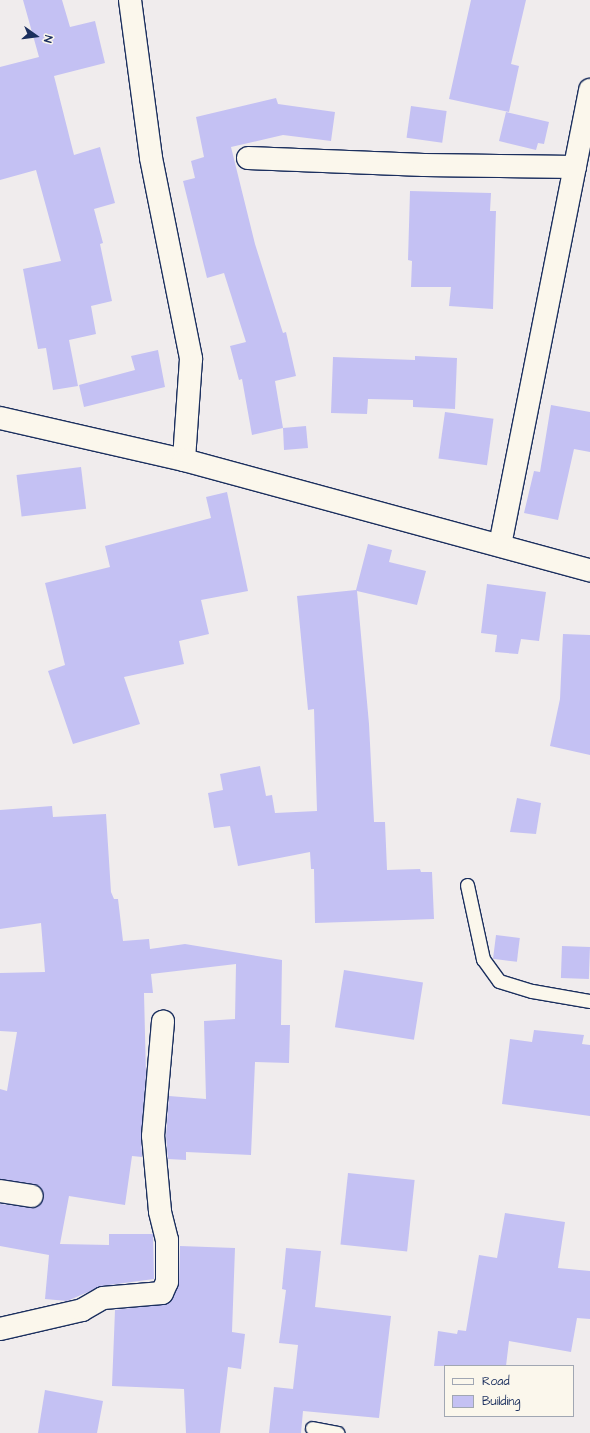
<!DOCTYPE html>
<html>
<head>
<meta charset="utf-8">
<style>
	body { margin:0 }
	#map { position:relative; width:590px; height:1433px; overflow:hidden; background:#f0eced; font-family:"Architects Daughter",sans-serif }
	div>[style] { position:absolute }
	[style*='--x'] { left:calc(var(--x)*1px); top:calc(var(--y)*1px); width:calc(var(--w)*1px); rotate:calc(var(--a)*1deg) }
	.building>* { inset:0; background:#c4c1f3; transform-origin:0 0 }
	.roads { filter:drop-shadow(1px 0 #1b2f5e) drop-shadow(-1px 0 #1b2f5e) drop-shadow(0 1px #1b2f5e) drop-shadow(0 -1px #1b2f5e) }
	.service>* { height:13px; margin:-6.5px; padding:0 6.5px; transform-origin:6.5px; border-radius:6.5px; background:#fbf7ec }
	.minor>* { height:22px; margin:-11px; padding:0 11px; transform-origin:11px; border-radius:11px; background:#fbf7ec }
	span { translate:-50% -50%; white-space:nowrap; text-align:center; line-height:1.15; -webkit-text-stroke:3px #fbf7ec; paint-order:stroke }
	.legend { position:absolute; left:444px; top:1365px; width:130px; height:52px; box-sizing:border-box; background:#fbf7ec; border:1px solid #a1a7b3; margin:0; padding:5px 7px; list-style:none; font-size:12px; color:#1b2f5e }
	.legend li { display:flex; align-items:center; gap:8px; height:20px }
	.legend b { width:20px; border:1px solid #a1a7b3 }
	.north { position:absolute; left:16px; top:16px; width:40px; height:40px; -webkit-text-stroke:3px #fbf7ec; paint-order:stroke; rotate:104deg; font-size:11px; font-weight:700; line-height:16px; text-align:center; color:#1b2f5e }
	.north::after { content:''; display:block; margin:auto; width:14px; height:18px; background:#1b2f5e; clip-path:polygon(50% 0,100% 100%,50% 72%,0 100%) }
</style>
</head>
<body>
<div id="map">
	<div class="building">
		<div style="clip-path:polygon(23px 0,62px 0,70px 27px,95px 21px,105px 63px,54px 76px,74px 155px,100px 147px,115px 203px,94px 209px,103px 243px,100px 244px,112px 301px,91px 306px,96px 334px,69px 340px,78px 386px,53px 390px,46px 348px,38px 349px,23px 269px,61px 261px,36px 170px,0 180px,0 67px,39px 57px)"></div>
		<div style="clip-path:polygon(471px 0,526px 0,511px 64px,519px 66px,509px 112px,449px 99px)"></div>
		<div style="clip-path:polygon(276px 98px,278px 104px,335px 112px,331px 141px,283px 135px,231px 147px,255px 244px,283px 333px,286px 332px,296px 376px,275px 381px,283px 428px,306px 426px,308px 448px,284px 450px,283px 428px,252px 435px,242px 379px,239px 380px,230px 346px,246px 342px,224px 273px,207px 278px,183px 181px,195px 178px,191px 161px,204px 157px,196px 117px)"></div>
		<div style="left:411px;top:106px;width:36px;height:32px;rotate:8deg"></div>
		<div style="clip-path:polygon(506px 112px,549px 122px,544px 144px,538px 143px,536px 150px,499px 141px)"></div>
		<div style="clip-path:polygon(410px 191px,491px 193px,490px 211px,496px 211px,493px 309px,449px 306px,451px 287px,411px 287px,412px 261px,408px 260px)"></div>
		<div style="clip-path:polygon(158px 350px,165px 387px,84px 407px,79px 385px,135px 370px,131px 356px)"></div>
		<div style="clip-path:polygon(415px 356px,457px 358px,455px 409px,413px 407px,413px 400px,368px 399px,367px 414px,331px 413px,333px 357px,415px 360px)"></div>
		<div style="clip-path:polygon(551px 405px,590px 412px,590px 452px,574px 449px,558px 520px,524px 513px,534px 471px,540px 472px)"></div>
		<div style="left:445px;top:412px;width:49px;height:47px;rotate:8deg"></div>
		<div style="left:81px;top:467px;width:42px;height:65px;rotate:83deg"></div>
		<div style="clip-path:polygon(227px 492px,248px 591px,201px 600px,209px 634px,179px 641px,184px 664px,124px 677px,140px 724px,73px 744px,48px 671px,65px 665px,45px 583px,110px 567px,105px 546px,211px 518px,206px 497px)"></div>
		<div style="clip-path:polygon(368px 544px,392px 550px,389px 562px,426px 571px,417px 605px,357px 591px,369px 724px,374px 822px,385px 822px,387px 870px,420px 869px,421px 872px,432px 872px,434px 919px,315px 923px,314px 869px,311px 869px,310px 852px,238px 866px,230px 826px,214px 828px,208px 793px,223px 790px,220px 774px,260px 766px,266px 796px,272px 795px,275px 813px,317px 811px,314px 709px,308px 710px,297px 596px,356px 590px)"></div>
		<div style="clip-path:polygon(487px 584px,546px 592px,539px 641px,521px 639px,518px 654px,495px 652px,497px 635px,481px 633px)"></div>
		<div style="clip-path:polygon(563px 634px,590px 635px,590px 755px,550px 746px,560px 699px)"></div>
		<div style="clip-path:polygon(517px 798px,541px 803px,536px 834px,510px 832px)"></div>
		<div style="clip-path:polygon(52px 806px,53px 817px,106px 814px,111px 892px,114px 899px,118px 899px,123px 941px,149px 939px,150px 949px,185px 944px,282px 960px,281px 1025px,290px 1025px,289px 1063px,255px 1062px,251px 1155px,186px 1152px,186px 1160px,168px 1159px,166px 1136px,169px 1096px,206px 1099px,204px 1021px,235px 1019px,236px 964px,151px 974px,153px 993px,144px 993px,146px 1075px,141px 1135px,142px 1157px,132px 1156px,125px 1205px,69px 1196px,60px 1244px,109px 1245px,109px 1234px,153px 1234px,154px 1279px,102px 1286px,67px 1301px,45px 1299px,49px 1255px,0 1246px,0 1204px,36px 1208px,44px 1198px,40px 1187px,34px 1184px,0 1179px,0 1089px,7px 1091px,17px 1032px,0 1031px,0 973px,45px 972px,41px 923px,0 929px,0 810px)"></div>
		<div style="left:496px;top:935px;width:24px;height:24px;rotate:7deg"></div>
		<div style="left:562px;top:946px;width:28px;height:32px;rotate:2deg"></div>
		<div style="left:344px;top:970px;width:80px;height:58px;rotate:9deg"></div>
		<div style="clip-path:polygon(534px 1030px,584px 1035px,582px 1044px,590px 1045px,590px 1116px,502px 1104px,510px 1039px,532px 1042px)"></div>
		<div style="left:348px;top:1173px;width:67px;height:72px;rotate:6deg"></div>
		<div style="clip-path:polygon(505px 1213px,565px 1222px,558px 1268px,590px 1271px,590px 1319px,577px 1318px,571px 1352px,509px 1341px,506px 1366px,434px 1366px,438px 1331px,457px 1334px,458px 1330px,466px 1331px,479px 1255px,497px 1258px)"></div>
		<div style="clip-path:polygon(180px 1246px,235px 1248px,232px 1332px,245px 1334px,241px 1369px,228px 1367px,220px 1433px,186px 1433px,184px 1389px,112px 1386px,115px 1310px,170px 1303px,179px 1282px)"></div>
		<div style="clip-path:polygon(286px 1248px,321px 1251px,315px 1307px,391px 1316px,379px 1418px,303px 1411px,301px 1433px,269px 1433px,274px 1387px,293px 1389px,298px 1345px,279px 1343px,286px 1290px,282px 1289px)"></div>
		<div style="clip-path:polygon(45px 1390px,103px 1401px,97px 1433px,38px 1433px)"></div>
	</div>
	<div class="roads">
		<div class="service">
			<div style="--x:467;--y:885;--w:76;--a:77.8"></div>
			<div style="--x:483;--y:959;--w:27;--a:54"></div>
			<div style="--x:499;--y:981;--w:34;--a:17"></div>
			<div style="--x:532;--y:991;--w:59;--a:9.8"></div>
			<div style="--x:312;--y:1428;--w:26;--a:11"></div>
		</div>
		<div class="minor">
			<div style="--x:130;--y:0;--w:159;--a:82.4"></div>
			<div style="--x:151;--y:158;--w:205;--a:78.7"></div>
			<div style="--x:191;--y:359;--w:101;--a:94"></div>
			<div style="--x:248;--y:158;--w:176;--a:2.3"></div>
			<div style="--x:424;--y:165;--w:151;--a:0.8"></div>
			<div style="--x:0;--y:418;--w:189;--a:12.9"></div>
			<div style="--x:184;--y:460;--w:421;--a:15.2"></div>
			<div style="--x:500;--y:545;--w:464;--a:-78.8"></div>
			<div style="--x:0;--y:1191;--w:32;--a:9"></div>
			<div style="--x:0;--y:1329;--w:84;--a:-13"></div>
			<div style="--x:82;--y:1310;--w:24;--a:-30"></div>
			<div style="--x:103;--y:1298;--w:59;--a:-4.8"></div>
			<div style="--x:162;--y:1293;--w:12;--a:-66"></div>
			<div style="--x:167;--y:1282;--w:42;--a:-90"></div>
			<div style="--x:167;--y:1240;--w:30;--a:-104"></div>
			<div style="--x:160;--y:1211;--w:75;--a:-95.3"></div>
			<div style="--x:153;--y:1136;--w:115;--a:-85"></div>
		</div>
	</div>
	<ul class="legend">
	<li><b style="height:5px;background:#fbf7ec"></b>Road</li>
	<li><b style="height:11px;background:#c4c1f3"></b>Building</li>
	</ul>
	<div class="north">N</div>
</div>
</body>
</html>
